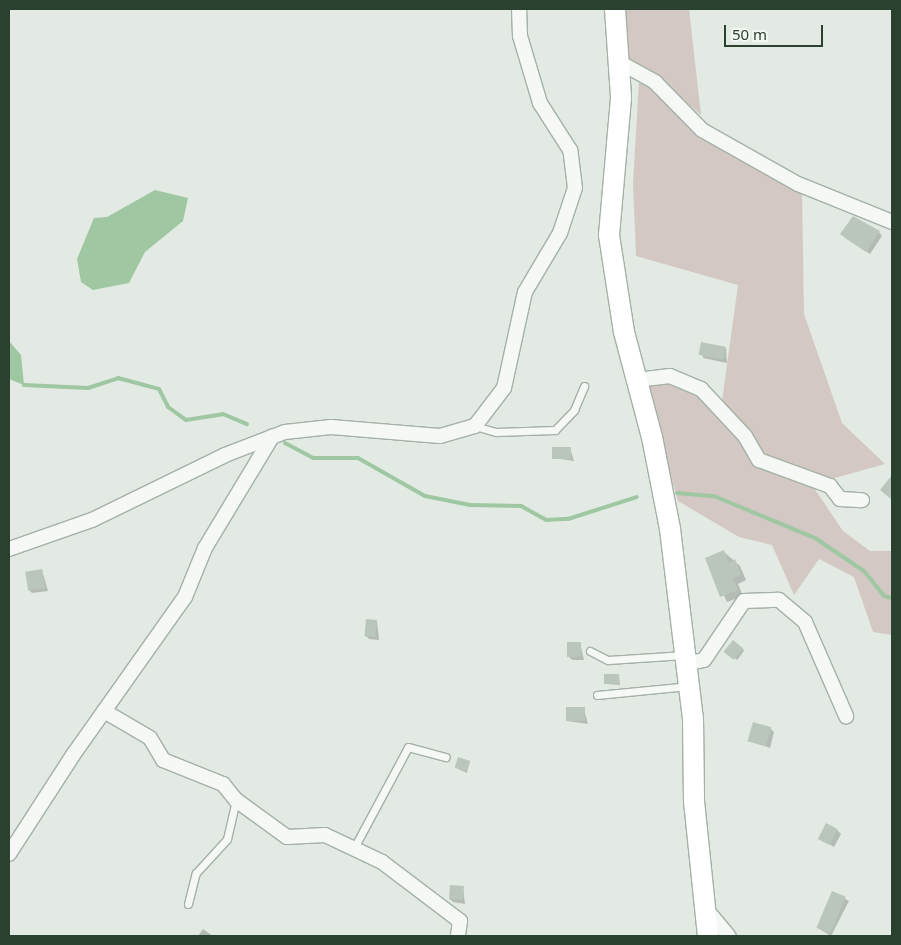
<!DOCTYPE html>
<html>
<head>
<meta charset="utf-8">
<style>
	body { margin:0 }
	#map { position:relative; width:901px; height:945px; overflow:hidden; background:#e2eae3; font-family:"Noto Sans",sans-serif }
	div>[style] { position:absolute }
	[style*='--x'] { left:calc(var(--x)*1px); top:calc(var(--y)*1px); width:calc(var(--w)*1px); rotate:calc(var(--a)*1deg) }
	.green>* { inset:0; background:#d3c8c4 }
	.water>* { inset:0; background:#9fc8a2 }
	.shadow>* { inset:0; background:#0003; transform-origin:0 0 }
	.stream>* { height:4px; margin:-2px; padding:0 2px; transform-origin:2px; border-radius:2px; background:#9fc8a2 }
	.building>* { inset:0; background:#bac6bc; transform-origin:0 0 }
	.roads { filter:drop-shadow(1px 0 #a4b1a6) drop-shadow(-1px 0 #a4b1a6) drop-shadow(0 1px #a4b1a6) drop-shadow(0 -1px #a4b1a6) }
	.lane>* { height:7px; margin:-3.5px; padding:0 3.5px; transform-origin:3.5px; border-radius:3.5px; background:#f5f8f5 }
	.street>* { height:14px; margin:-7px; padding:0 7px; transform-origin:7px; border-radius:7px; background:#f5f8f5 }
	.secondary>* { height:20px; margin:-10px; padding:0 10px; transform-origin:10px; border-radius:10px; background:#fff }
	span { translate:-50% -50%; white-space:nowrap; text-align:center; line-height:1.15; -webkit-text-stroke:5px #f2f7f2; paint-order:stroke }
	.frame { position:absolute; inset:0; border:10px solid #2b412f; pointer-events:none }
	.scale { position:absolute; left:724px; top:25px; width:99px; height:22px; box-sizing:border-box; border:2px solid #2b412f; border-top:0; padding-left:6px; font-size:15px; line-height:18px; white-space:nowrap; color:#2b412f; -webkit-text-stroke:4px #f2f7f2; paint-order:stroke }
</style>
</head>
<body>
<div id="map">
	<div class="green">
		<div style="clip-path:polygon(620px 9px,689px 9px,701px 115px,658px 78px,629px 60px)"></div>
		<div style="clip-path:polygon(639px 81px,653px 88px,700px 135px,802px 189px,804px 314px,842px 423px,885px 464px,824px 481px,764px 458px,752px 435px,722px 401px,738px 285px,636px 256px,633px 184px)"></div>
		<div style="clip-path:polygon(671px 381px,700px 394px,740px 439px,754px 463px,812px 485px,843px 531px,870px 551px,892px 551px,892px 635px,873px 632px,854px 577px,819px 559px,794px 595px,772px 545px,739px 537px,678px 501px,645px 386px)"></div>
	</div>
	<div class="water">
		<div style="clip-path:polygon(155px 190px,188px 198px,183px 221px,145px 252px,129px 283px,93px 290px,81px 282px,77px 259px,94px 218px,107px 217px)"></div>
		<div style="clip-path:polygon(9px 341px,21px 355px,24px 385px,9px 379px)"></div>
	</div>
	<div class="shadow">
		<div style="clip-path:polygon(879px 232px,882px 236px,870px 254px,845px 238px)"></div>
		<div style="clip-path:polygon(702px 343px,726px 348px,727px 363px,703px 358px)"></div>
		<div style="clip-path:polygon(570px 448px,574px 461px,553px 458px)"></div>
		<div style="clip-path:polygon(724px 552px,740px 566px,746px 580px,738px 584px,743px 596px,727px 602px,707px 559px)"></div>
		<div style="clip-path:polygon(42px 570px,48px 591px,32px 593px,29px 590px)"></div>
		<div style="clip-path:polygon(377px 621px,379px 640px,369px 639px,366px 636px)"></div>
		<div style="left:733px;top:642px;width:14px;height:12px;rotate:36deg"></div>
		<div style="clip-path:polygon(580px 643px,584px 660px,572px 660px,568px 656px)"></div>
		<div style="clip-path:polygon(619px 676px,620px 685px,606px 684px)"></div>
		<div style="clip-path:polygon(584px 709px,588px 724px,567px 721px)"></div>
		<div style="clip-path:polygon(770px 728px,774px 732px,770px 748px,750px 740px)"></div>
		<div style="clip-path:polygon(469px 762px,467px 773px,456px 768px)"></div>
		<div style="clip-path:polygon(837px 830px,841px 834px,834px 847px,820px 838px)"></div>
		<div style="clip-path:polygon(463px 888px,465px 904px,453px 902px,449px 898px)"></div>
		<div style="clip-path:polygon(833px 892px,849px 901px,831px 936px,818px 928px)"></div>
		<div style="clip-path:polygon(203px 929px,213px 936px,198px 936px)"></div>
	</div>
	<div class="stream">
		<div style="--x:24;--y:385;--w:64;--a:2.7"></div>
		<div style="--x:88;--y:388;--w:32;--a:-18"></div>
		<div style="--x:118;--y:378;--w:42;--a:15"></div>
		<div style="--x:159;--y:389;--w:20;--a:63"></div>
		<div style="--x:168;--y:407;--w:22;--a:36"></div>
		<div style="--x:186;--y:420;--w:37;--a:-9"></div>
		<div style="--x:223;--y:414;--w:26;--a:23"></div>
		<div style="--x:285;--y:443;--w:32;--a:28"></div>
		<div style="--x:313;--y:458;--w:45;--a:0"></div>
		<div style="--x:358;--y:458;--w:77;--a:29.6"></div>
		<div style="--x:425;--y:496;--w:46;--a:11.3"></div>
		<div style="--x:470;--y:505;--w:51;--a:1.1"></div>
		<div style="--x:521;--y:506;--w:29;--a:29"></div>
		<div style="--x:546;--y:520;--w:22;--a:-3"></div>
		<div style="--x:568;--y:519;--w:72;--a:-17.7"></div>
		<div style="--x:677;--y:493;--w:37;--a:5"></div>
		<div style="--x:714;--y:496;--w:109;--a:22.6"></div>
		<div style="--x:815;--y:538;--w:59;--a:34"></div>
		<div style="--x:864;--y:571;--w:32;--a:51"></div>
		<div style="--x:884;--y:596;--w:8;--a:14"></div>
	</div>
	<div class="building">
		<div style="clip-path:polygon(853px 216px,880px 231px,866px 252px,840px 234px)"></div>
		<div style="left:701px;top:342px;width:25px;height:13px;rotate:11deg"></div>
		<div style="left:552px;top:447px;width:19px;height:12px"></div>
		<div style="clip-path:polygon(892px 475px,892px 500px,880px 490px)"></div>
		<div style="clip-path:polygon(724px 550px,729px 563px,735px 559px,741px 575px,733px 578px,738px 590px,720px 597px,705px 558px)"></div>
		<div style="left:42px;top:569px;width:19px;height:17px;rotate:81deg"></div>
		<div style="left:366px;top:619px;width:11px;height:17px;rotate:5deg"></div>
		<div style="left:733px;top:640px;width:13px;height:15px;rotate:39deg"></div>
		<div style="left:567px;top:642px;width:14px;height:15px"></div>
		<div style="left:604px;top:674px;width:15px;height:10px"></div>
		<div style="left:585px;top:707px;width:14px;height:19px;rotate:90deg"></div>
		<div style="left:753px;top:722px;width:19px;height:20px;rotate:16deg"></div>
		<div style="left:458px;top:757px;width:13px;height:11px;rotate:18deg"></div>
		<div style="left:826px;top:823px;width:13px;height:18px;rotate:27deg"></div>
		<div style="left:450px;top:885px;width:14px;height:14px;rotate:4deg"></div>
		<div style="left:832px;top:891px;width:15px;height:40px;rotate:23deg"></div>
	</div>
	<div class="roads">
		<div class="lane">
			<div style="--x:475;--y:426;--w:22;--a:16"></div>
			<div style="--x:496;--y:432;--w:59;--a:-1.9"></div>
			<div style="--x:555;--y:430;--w:28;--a:-46"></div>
			<div style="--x:574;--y:410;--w:26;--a:-67"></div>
			<div style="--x:590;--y:651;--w:20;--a:27"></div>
			<div style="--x:608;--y:660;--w:77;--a:-3.7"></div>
			<div style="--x:597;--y:695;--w:91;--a:-5.6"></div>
			<div style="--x:355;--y:846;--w:112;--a:-61.8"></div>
			<div style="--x:408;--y:747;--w:39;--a:15"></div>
			<div style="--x:188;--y:904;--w:32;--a:-76"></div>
			<div style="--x:196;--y:873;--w:46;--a:-47.6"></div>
			<div style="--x:227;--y:839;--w:40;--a:-77"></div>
		</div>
		<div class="street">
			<div style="--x:621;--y:63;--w:39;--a:29"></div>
			<div style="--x:655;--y:82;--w:67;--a:45.6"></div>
			<div style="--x:702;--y:130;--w:110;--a:29.4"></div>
			<div style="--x:798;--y:184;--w:101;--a:22"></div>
			<div style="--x:637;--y:380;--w:33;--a:-7"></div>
			<div style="--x:670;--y:376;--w:34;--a:23"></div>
			<div style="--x:701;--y:389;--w:64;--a:46.9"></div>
			<div style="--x:745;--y:436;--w:28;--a:60"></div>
			<div style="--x:759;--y:460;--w:76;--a:20.1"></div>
			<div style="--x:830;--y:486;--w:16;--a:52"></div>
			<div style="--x:840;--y:499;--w:22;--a:3"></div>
			<div style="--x:9;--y:549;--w:88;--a:-19.3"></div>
			<div style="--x:92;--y:520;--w:148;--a:-26"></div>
			<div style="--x:225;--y:455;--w:64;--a:-21"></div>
			<div style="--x:285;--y:432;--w:46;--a:-6.2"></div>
			<div style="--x:331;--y:427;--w:109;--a:4.7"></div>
			<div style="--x:440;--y:436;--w:36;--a:-16"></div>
			<div style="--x:475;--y:426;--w:48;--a:-52.7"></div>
			<div style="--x:504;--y:388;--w:98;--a:-77.7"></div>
			<div style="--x:525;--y:292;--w:69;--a:-59.3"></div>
			<div style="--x:560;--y:233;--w:47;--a:-71.6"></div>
			<div style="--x:575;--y:188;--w:38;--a:-97"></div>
			<div style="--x:570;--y:150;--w:56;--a:-122.6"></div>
			<div style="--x:540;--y:103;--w:70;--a:-106.6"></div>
			<div style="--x:520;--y:36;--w:27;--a:-92"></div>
			<div style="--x:686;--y:664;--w:18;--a:-13"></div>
			<div style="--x:704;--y:660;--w:71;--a:-55.9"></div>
			<div style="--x:744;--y:601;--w:35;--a:-2"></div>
			<div style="--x:779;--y:600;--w:34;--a:40"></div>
			<div style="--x:805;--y:622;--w:103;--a:66.4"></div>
			<div style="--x:104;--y:711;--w:53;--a:30.4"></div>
			<div style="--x:150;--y:738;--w:26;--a:59"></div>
			<div style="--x:163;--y:760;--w:65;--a:21.8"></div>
			<div style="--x:223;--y:784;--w:21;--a:51"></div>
			<div style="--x:236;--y:800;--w:63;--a:36"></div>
			<div style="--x:287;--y:837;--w:38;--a:-3"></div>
			<div style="--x:325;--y:835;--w:63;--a:25.3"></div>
			<div style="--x:382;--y:862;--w:98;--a:37.1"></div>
			<div style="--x:460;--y:921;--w:15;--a:98"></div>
			<div style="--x:9;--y:854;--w:118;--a:-57.1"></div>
			<div style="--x:73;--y:755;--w:194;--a:-54.7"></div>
			<div style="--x:185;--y:597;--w:53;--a:-67.8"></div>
			<div style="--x:205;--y:548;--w:130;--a:-58.9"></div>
			<div style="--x:706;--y:909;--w:35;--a:50"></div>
		</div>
		<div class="secondary">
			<div style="--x:615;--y:9;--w:89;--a:86.1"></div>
			<div style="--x:621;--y:98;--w:138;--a:95"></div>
			<div style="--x:609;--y:235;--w:98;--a:81.2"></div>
			<div style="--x:624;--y:332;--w:109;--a:75.1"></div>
			<div style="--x:652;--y:437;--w:94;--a:78.9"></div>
			<div style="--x:670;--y:529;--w:190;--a:83.1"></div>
			<div style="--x:693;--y:718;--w:83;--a:89.3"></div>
			<div style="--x:694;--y:801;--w:136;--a:84.1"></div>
		</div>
	</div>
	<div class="frame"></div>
	<div class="scale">50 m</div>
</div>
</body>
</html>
